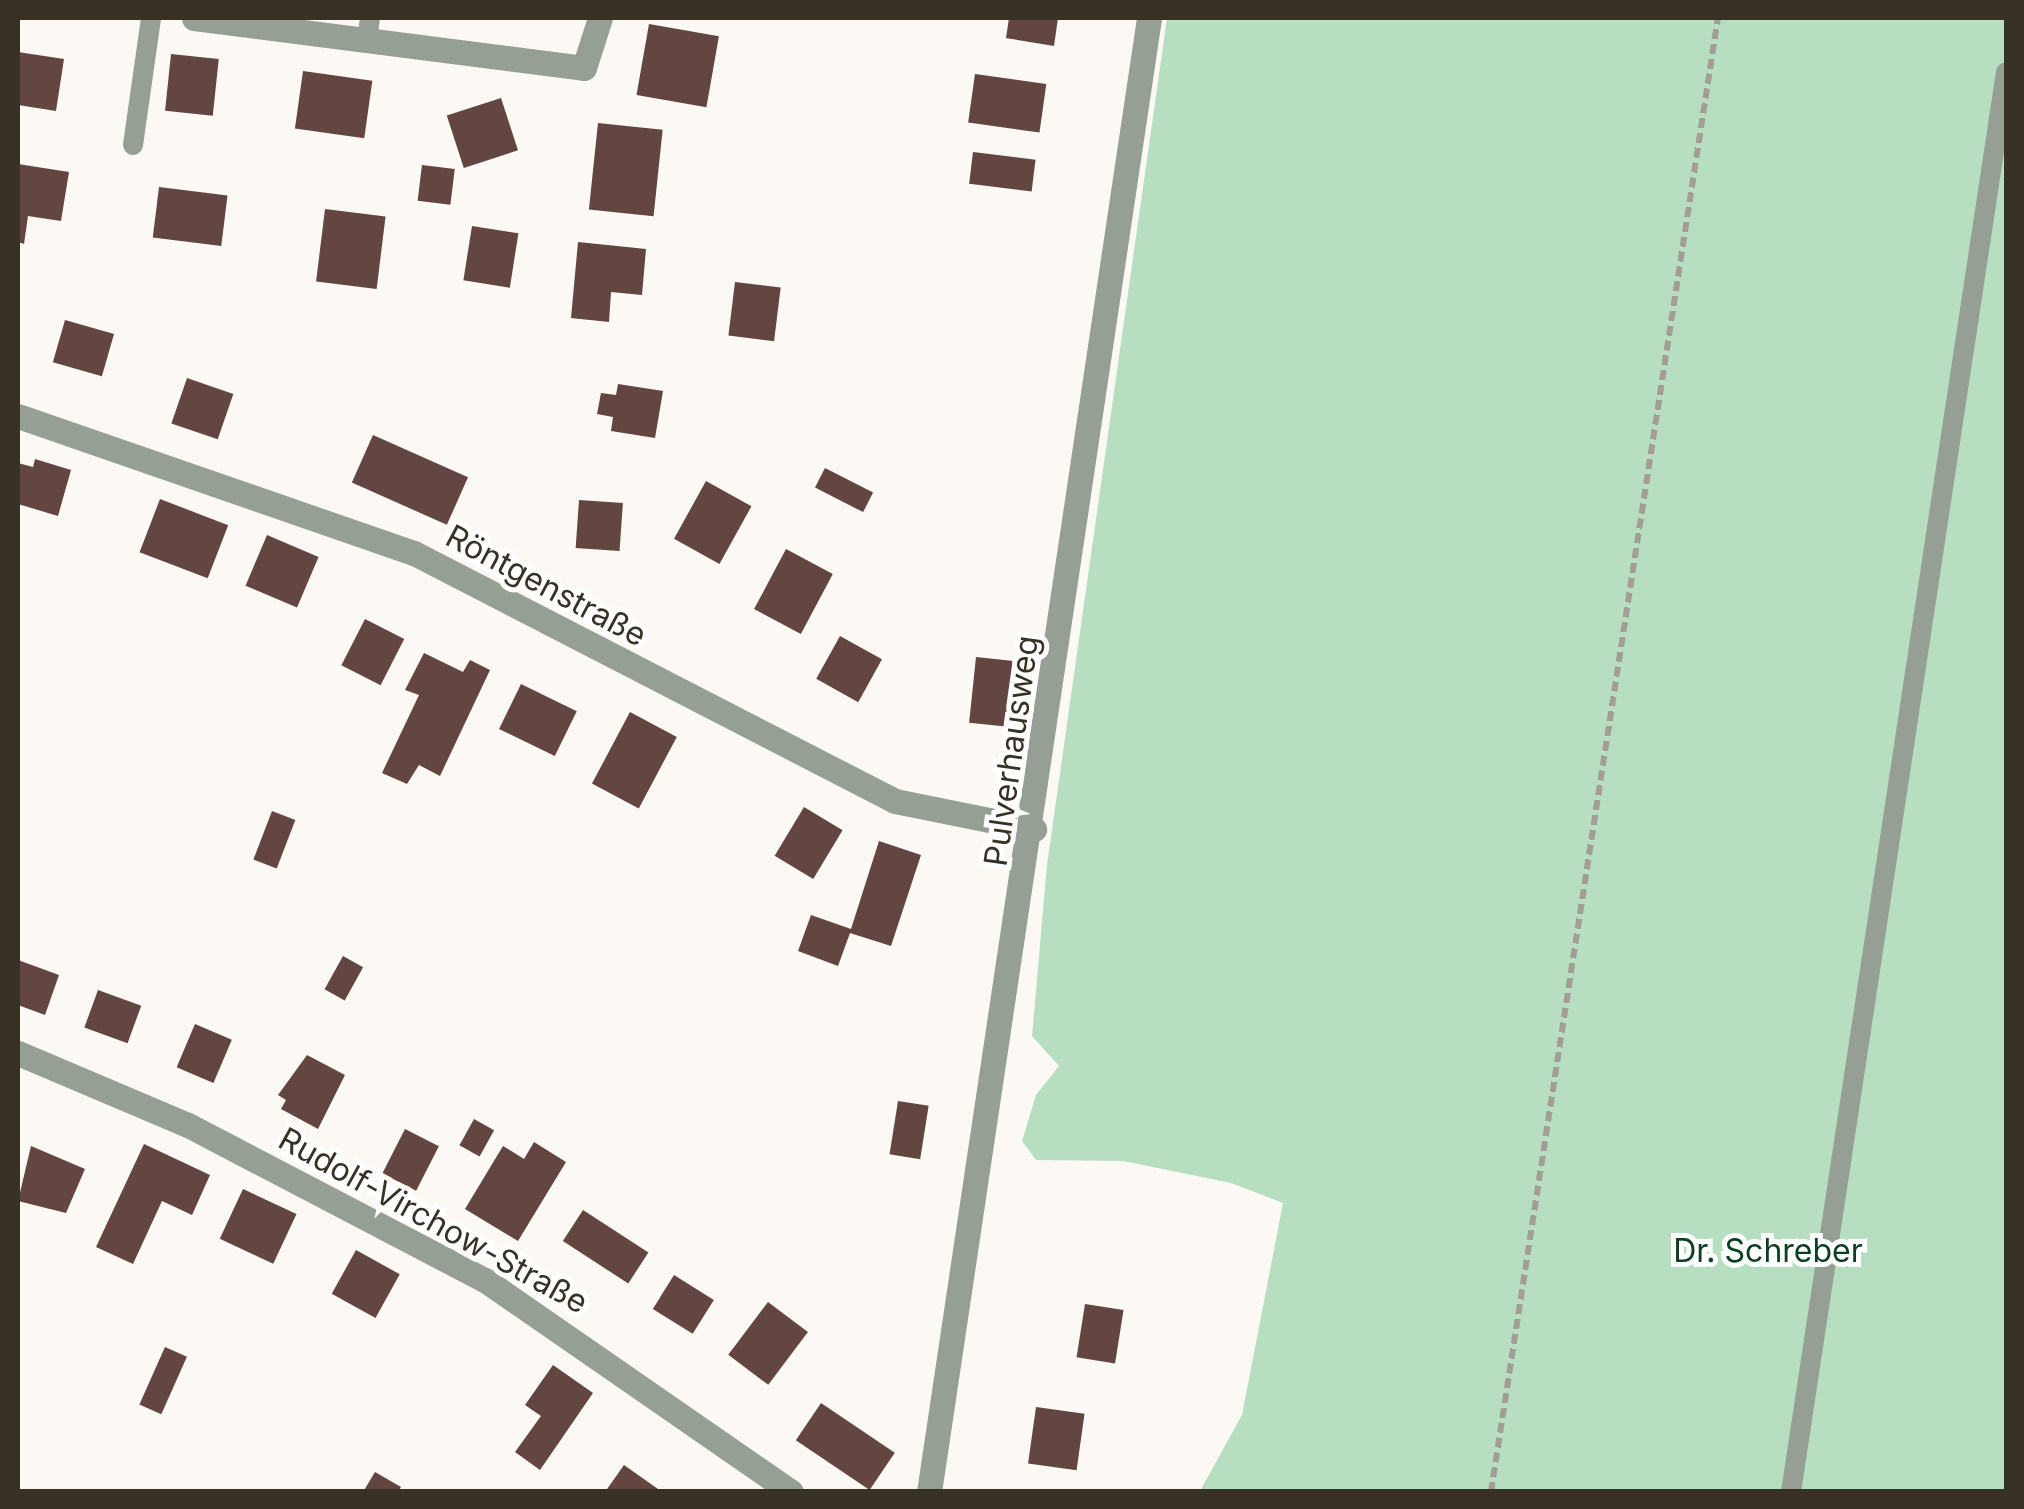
<!DOCTYPE html>
<html>
<head>
<meta charset="utf-8">
<style>
	body { margin:0 }
	#map { position:relative; width:2024px; height:1509px; overflow:hidden; background:#fcf8f3; font-family:Inter,sans-serif }
	div>[style] { position:absolute }
	[style*='--x'] { left:calc(var(--x)*1px); top:calc(var(--y)*1px); width:calc(var(--w)*1px); rotate:calc(var(--a)*1deg) }
	.green>* { inset:0; background:#b8dec2 }
	.building>* { inset:0; background:#634542; transform-origin:0 0 }
	.path>* { height:6px; margin-top:-3px; transform-origin:0; background:repeating-linear-gradient(90deg,#a29d95 0 10px,transparent 0 15px) }
	.service>* { height:20px; margin:-10px; padding:0 10px; transform-origin:10px; border-radius:10px; background:#969f94 }
	.minor>* { height:25px; margin:-12.5px; padding:0 12.5px; transform-origin:12.5px; border-radius:12.5px; background:#969f94 }
	span { translate:-50% -50%; white-space:nowrap; text-align:center; line-height:1.15; -webkit-text-stroke:10px #fff; paint-order:stroke }
	.street-label { font-size:32px; color:#383126 }
	.park-label { font-size:32px; color:#0c3e21 }
	.frame { position:absolute; inset:0; border:20px solid #383126; pointer-events:none }
</style>
</head>
<body>
<div id="map">
	<div class="green">
		<div style="clip-path:polygon(1167px 18px,2006px 18px,2006px 1491px,1200px 1491px,1242px 1415px,1283px 1203px,1231px 1183px,1123px 1161px,1036px 1160px,1022px 1141px,1036px 1095px,1059px 1066px,1032px 1036px,1047px 865px)"></div>
	</div>
	<div class="building">
		<div style="clip-path:polygon(1009px 18px,1058px 18px,1054px 46px,1006px 38px)"></div>
		<div style="left:649px;top:24px;width:71px;height:72px;rotate:10deg"></div>
		<div style="clip-path:polygon(18px 52px,64px 59px,56px 111px,18px 105px)"></div>
		<div style="left:171px;top:54px;width:48px;height:57px;rotate:6deg"></div>
		<div style="left:303px;top:71px;width:70px;height:58px;rotate:8deg"></div>
		<div style="left:975px;top:74px;width:72px;height:49px;rotate:8deg"></div>
		<div style="left:501px;top:98px;width:55px;height:57px;rotate:72deg"></div>
		<div style="left:598px;top:123px;width:65px;height:87px;rotate:6deg"></div>
		<div style="left:973px;top:152px;width:63px;height:32px;rotate:7deg"></div>
		<div style="clip-path:polygon(18px 164px,69px 172px,61px 221px,28px 216px,24px 244px,18px 242px)"></div>
		<div style="left:422px;top:165px;width:33px;height:36px;rotate:7deg"></div>
		<div style="left:159px;top:187px;width:69px;height:51px;rotate:7deg"></div>
		<div style="left:325px;top:209px;width:61px;height:73px;rotate:7deg"></div>
		<div style="left:472px;top:226px;width:47px;height:55px;rotate:9deg"></div>
		<div style="clip-path:polygon(578px 242px,646px 249px,642px 295px,611px 292px,609px 322px,571px 318px)"></div>
		<div style="left:735px;top:282px;width:46px;height:54px;rotate:7deg"></div>
		<div style="left:65px;top:320px;width:51px;height:44px;rotate:16deg"></div>
		<div style="left:187px;top:378px;width:49px;height:48px;rotate:19deg"></div>
		<div style="clip-path:polygon(618px 384px,663px 391px,655px 438px,611px 431px,613px 417px,597px 414px,601px 393px,616px 395px)"></div>
		<div style="left:373px;top:435px;width:104px;height:52px;rotate:24deg"></div>
		<div style="clip-path:polygon(35px 459px,71px 470px,58px 516px,18px 504px,18px 463px,33px 467px)"></div>
		<div style="left:825px;top:468px;width:54px;height:22px;rotate:27deg"></div>
		<div style="left:706px;top:481px;width:52px;height:66px;rotate:29deg"></div>
		<div style="left:160px;top:499px;width:73px;height:57px;rotate:21deg"></div>
		<div style="left:579px;top:500px;width:44px;height:48px;rotate:4deg"></div>
		<div style="left:267px;top:535px;width:56px;height:55px;rotate:23deg"></div>
		<div style="left:786px;top:549px;width:53px;height:68px;rotate:28deg"></div>
		<div style="left:365px;top:619px;width:44px;height:52px;rotate:27deg"></div>
		<div style="left:840px;top:636px;width:48px;height:49px;rotate:29deg"></div>
		<div style="clip-path:polygon(424px 653px,463px 672px,470px 660px,490px 670px,440px 776px,419px 765px,407px 784px,382px 773px,419px 695px,405px 690px)"></div>
		<div style="left:976px;top:657px;width:44px;height:66px;rotate:6deg"></div>
		<div style="left:521px;top:684px;width:62px;height:50px;rotate:26deg"></div>
		<div style="left:630px;top:712px;width:53px;height:81px;rotate:28deg"></div>
		<div style="left:804px;top:807px;width:45px;height:57px;rotate:31deg"></div>
		<div style="left:272px;top:811px;width:25px;height:52px;rotate:21deg"></div>
		<div style="clip-path:polygon(879px 841px,921px 855px,891px 946px,850px 933px,838px 966px,798px 951px,811px 915px,851px 929px)"></div>
		<div style="left:343px;top:956px;width:23px;height:38px;rotate:29deg"></div>
		<div style="clip-path:polygon(18px 960px,59px 975px,45px 1015px,18px 1005px)"></div>
		<div style="left:98px;top:990px;width:46px;height:40px;rotate:20deg"></div>
		<div style="left:195px;top:1024px;width:40px;height:47px;rotate:23deg"></div>
		<div style="clip-path:polygon(307px 1055px,345px 1075px,318px 1129px,281px 1109px,286px 1100px,278px 1095px)"></div>
		<div style="left:898px;top:1101px;width:31px;height:54px;rotate:9deg"></div>
		<div style="left:474px;top:1119px;width:23px;height:30px;rotate:29deg"></div>
		<div style="left:405px;top:1129px;width:38px;height:50px;rotate:27deg"></div>
		<div style="clip-path:polygon(534px 1142px,566px 1162px,518px 1241px,465px 1209px,503px 1146px,524px 1159px)"></div>
		<div style="clip-path:polygon(144px 1144px,210px 1175px,192px 1215px,162px 1201px,133px 1264px,96px 1247px)"></div>
		<div style="clip-path:polygon(31px 1146px,85px 1169px,66px 1213px,18px 1201px)"></div>
		<div style="left:243px;top:1189px;width:59px;height:55px;rotate:25deg"></div>
		<div style="left:583px;top:1210px;width:78px;height:37px;rotate:33deg"></div>
		<div style="left:356px;top:1250px;width:50px;height:50px;rotate:29deg"></div>
		<div style="left:674px;top:1275px;width:47px;height:40px;rotate:32deg"></div>
		<div style="left:768px;top:1302px;width:50px;height:66px;rotate:37deg"></div>
		<div style="left:1085px;top:1304px;width:39px;height:54px;rotate:9deg"></div>
		<div style="left:165px;top:1347px;width:24px;height:63px;rotate:24deg"></div>
		<div style="clip-path:polygon(553px 1365px,593px 1393px,540px 1470px,515px 1452px,541px 1416px,525px 1405px)"></div>
		<div style="left:821px;top:1403px;width:89px;height:45px;rotate:34deg"></div>
		<div style="left:1036px;top:1407px;width:49px;height:57px;rotate:8deg"></div>
		<div style="clip-path:polygon(624px 1465px,658px 1489px,656px 1492px,605px 1492px)"></div>
		<div style="clip-path:polygon(375px 1472px,401px 1487px,398px 1492px,363px 1492px)"></div>
	</div>
	<div class="path">
		<div style="--x:1491;--y:1492;--w:1491;--a:-81.25"></div>
	</div>
	<div class="service">
		<div style="--x:367;--y:42;--w:24;--a:-83"></div>
		<div style="--x:133;--y:145;--w:128;--a:-81.9"></div>
		<div style="--x:1791;--y:1492;--w:1436;--a:-81.39"></div>
	</div>
	<div class="minor">
		<div style="--x:194;--y:18;--w:393;--a:7.3"></div>
		<div style="--x:584;--y:68;--w:52;--a:-72.3"></div>
		<div style="--x:18;--y:416;--w:419;--a:19.1"></div>
		<div style="--x:414;--y:553;--w:541;--a:27.28"></div>
		<div style="--x:895;--y:801;--w:142;--a:11.4"></div>
		<div style="--x:18;--y:1053;--w:185;--a:23"></div>
		<div style="--x:188;--y:1125;--w:335;--a:27.6"></div>
		<div style="--x:485;--y:1280;--w:372;--a:34.7"></div>
		<div style="--x:929;--y:1492;--w:1490;--a:-81.51"></div>
	</div>
	<div class="street-label">
		<span style="left:546px;top:586px;rotate:28deg">Röntgenstraße</span>
		<span style="left:1012px;top:751px;rotate:-82deg">Pulverhausweg</span>
		<span style="left:433px;top:1221px;rotate:29deg">Rudolf-Virchow-Straße</span>
	</div>
	<div class="park-label">
		<span style="left:1768px;top:1251px">Dr. Schreber</span>
	</div>
	<div class="frame"></div>
</div>
</body>
</html>
